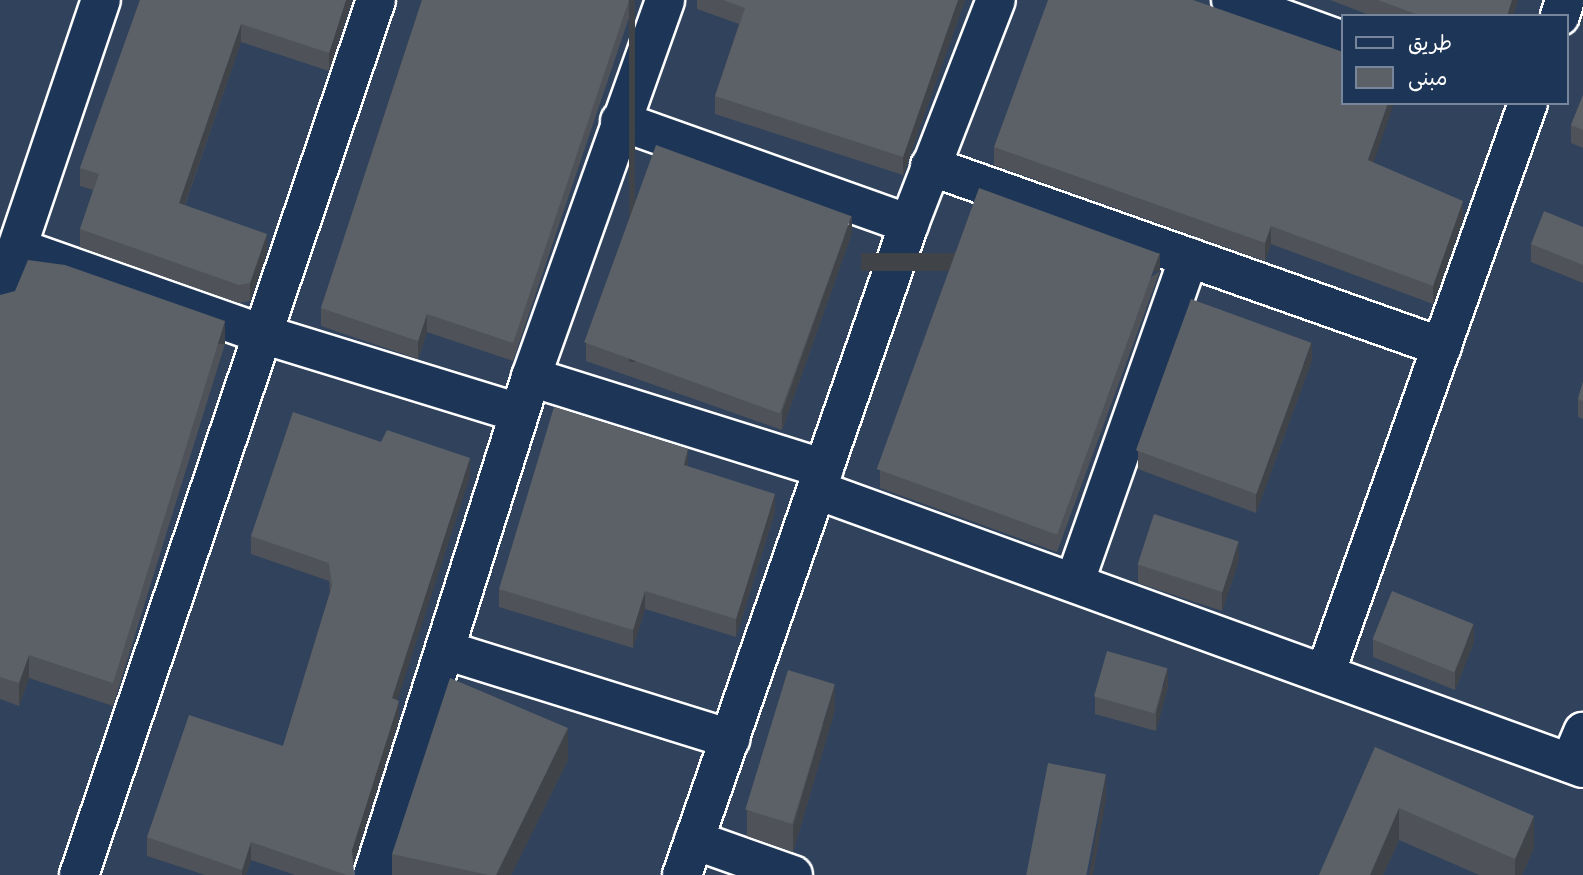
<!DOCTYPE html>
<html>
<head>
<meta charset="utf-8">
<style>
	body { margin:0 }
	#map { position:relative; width:1583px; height:875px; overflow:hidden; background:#30425c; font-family:Sriracha,"Playpen Sans Arabic",sans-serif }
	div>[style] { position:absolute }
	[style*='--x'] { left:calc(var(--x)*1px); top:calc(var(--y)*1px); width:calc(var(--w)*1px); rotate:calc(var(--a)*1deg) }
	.roads { filter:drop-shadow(2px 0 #fff) drop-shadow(-2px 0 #fff) drop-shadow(0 2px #fff) drop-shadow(0 -2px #fff) }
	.minor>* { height:38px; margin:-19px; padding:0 19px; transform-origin:19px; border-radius:19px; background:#1d3557 }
	.wall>* { inset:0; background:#4f5359 }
	.shaded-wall>* { inset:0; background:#404348; transform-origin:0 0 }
	.building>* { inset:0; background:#5c6067; transform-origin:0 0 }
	span { translate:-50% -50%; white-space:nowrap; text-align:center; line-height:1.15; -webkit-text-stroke:5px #1d3557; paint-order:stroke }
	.legend { position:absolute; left:1341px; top:14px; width:228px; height:91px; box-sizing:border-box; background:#1d3557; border:2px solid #77869a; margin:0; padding:9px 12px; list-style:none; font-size:21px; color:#fff }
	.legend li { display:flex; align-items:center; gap:14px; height:35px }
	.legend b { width:35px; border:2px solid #77869a }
</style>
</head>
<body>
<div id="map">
	<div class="roads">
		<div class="minor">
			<div style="--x:1231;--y:0;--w:119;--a:20.1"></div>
			<div style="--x:1560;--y:16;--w:17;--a:-73"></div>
			<div style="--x:620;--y:121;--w:307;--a:19.6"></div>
			<div style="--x:930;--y:166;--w:543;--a:19.47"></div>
			<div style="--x:18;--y:248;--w:259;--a:19.4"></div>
			<div style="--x:262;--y:334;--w:269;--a:17.1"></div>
			<div style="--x:0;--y:298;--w:315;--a:-71.3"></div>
			<div style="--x:531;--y:377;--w:307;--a:17.4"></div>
			<div style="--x:817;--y:490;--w:815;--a:19.95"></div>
			<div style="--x:1075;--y:581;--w:343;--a:-70.6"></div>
			<div style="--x:445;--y:650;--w:299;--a:17.3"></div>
			<div style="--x:1326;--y:671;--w:603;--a:-70.42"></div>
			<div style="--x:1570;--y:763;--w:34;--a:-67"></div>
			<div style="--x:694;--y:840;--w:105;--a:19.5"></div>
			<div style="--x:79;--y:875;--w:924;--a:-71.25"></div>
			<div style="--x:373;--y:875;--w:522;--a:-72.4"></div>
			<div style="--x:531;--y:377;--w:400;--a:-70.4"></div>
			<div style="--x:682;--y:875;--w:689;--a:-70.78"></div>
			<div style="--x:909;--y:224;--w:240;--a:-68.8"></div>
		</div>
	</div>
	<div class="wall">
		<div style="clip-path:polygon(140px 0,352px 0,329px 71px,241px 42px,185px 205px,267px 252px,250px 301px,239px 303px,80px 247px,80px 229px,93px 190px,80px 186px,80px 168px)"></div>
		<div style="clip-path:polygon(422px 0,635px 0,513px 361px,427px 332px,418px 359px,321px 326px,321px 308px)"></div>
		<div style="clip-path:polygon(697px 0,965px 0,903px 175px,715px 114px,715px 96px,739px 24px,697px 9px)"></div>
		<div style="clip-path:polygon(1330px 0,1518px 0,1513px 16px,1372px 16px)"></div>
		<div style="clip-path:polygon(1583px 95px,1583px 148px,1571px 143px,1571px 125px)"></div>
		<div style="clip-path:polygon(994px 147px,1373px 163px,1463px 219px,1433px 304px,1271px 244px,1265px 261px,994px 165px)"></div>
		<div style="clip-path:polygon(1583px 227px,1583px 283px,1531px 262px,1531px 244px)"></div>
		<div style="clip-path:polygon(852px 233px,782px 430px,586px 361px,586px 343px)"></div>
		<div style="clip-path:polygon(1160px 271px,1057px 552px,880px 488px,880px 470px)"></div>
		<div style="clip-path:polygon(0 295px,225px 344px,113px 706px,29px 678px,19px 706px,0 699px)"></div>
		<div style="clip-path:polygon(1312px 360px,1256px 513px,1138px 469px,1138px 451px)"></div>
		<div style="clip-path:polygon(1583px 382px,1583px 419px,1578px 417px,1578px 399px)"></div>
		<div style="clip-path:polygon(688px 467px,775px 512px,736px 637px,645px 609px,633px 648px,499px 607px,499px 589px)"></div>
		<div style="clip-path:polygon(470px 476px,397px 700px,399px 719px,353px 865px,354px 875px,295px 875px,251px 860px,246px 875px,205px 875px,147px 856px,147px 837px,283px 746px,330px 592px,329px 581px,251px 554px,251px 536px)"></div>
		<div style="clip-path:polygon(1239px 560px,1222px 611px,1138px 583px,1138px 565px)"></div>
		<div style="clip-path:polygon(1373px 639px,1474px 642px,1455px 690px,1373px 657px)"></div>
		<div style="clip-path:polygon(1168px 686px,1156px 731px,1095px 714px,1095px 696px)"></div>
		<div style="clip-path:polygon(835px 710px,793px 852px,747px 836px,747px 810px)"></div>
		<div style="clip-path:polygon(1375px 747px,1534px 848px,1522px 875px,1479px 875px,1399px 840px,1383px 875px,1319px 875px)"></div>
		<div style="clip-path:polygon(568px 760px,511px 875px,392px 875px,392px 854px)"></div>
	</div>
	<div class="shaded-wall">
		<div style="clip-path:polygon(346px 0,352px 0,329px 71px,329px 53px)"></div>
		<div style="left:629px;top:0;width:6px;height:362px"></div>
		<div style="clip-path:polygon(958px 0,965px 0,903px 175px,903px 157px)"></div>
		<div style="clip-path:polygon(1512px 0,1518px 0,1513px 16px,1507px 16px)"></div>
		<div style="clip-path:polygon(241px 24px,241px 42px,179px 221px,179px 203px)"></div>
		<div style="clip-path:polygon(1388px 103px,1394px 103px,1368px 179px,1368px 160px)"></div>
		<div style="clip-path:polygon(1463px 201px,1463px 219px,1433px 304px,1433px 286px)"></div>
		<div style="clip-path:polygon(852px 215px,852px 233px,782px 430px,782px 412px)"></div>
		<div style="clip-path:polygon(1271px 226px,1271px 244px,1265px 261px,1265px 243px)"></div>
		<div style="clip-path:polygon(267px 234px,267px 252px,250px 301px,250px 283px)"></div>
		<div style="left:1160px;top:253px;width:18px;height:299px;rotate:90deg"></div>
		<div style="clip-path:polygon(427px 314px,427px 332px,418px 359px,418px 341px)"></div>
		<div style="left:225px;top:321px;width:23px;height:379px;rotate:90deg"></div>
		<div style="clip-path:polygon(1312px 342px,1312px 360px,1256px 513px,1256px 495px)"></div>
		<div style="clip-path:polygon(688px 449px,688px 467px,684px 465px)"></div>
		<div style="clip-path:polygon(470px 458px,470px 476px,392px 717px,392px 698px)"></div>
		<div style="clip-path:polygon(775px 494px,775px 512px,736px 637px,736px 619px)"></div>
		<div style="clip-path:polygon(1239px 542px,1239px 560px,1222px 611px,1222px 593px)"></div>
		<div style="clip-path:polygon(645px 591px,645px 609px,633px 648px,633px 630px)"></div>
		<div style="clip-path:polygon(1474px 624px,1474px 642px,1455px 690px,1455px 672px)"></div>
		<div style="clip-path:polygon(29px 655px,29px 678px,19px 706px,19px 683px)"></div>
		<div style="clip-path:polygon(1168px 668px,1168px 686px,1156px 731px,1156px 713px)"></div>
		<div style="clip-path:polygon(835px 684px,835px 710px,793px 852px,793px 826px)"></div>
		<div style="clip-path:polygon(399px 701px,399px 719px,352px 868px,352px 850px)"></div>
		<div style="clip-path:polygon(568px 728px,568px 760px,511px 875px,496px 875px)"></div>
		<div style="clip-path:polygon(1106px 774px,1106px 799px,1093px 875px,1089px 875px)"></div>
		<div style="clip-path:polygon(1399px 808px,1399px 840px,1383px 875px,1370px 875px)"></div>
		<div style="clip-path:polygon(1534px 816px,1534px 848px,1522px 875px,1515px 875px,1515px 859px)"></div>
		<div style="clip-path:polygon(251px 842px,251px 860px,246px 875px,242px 875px,242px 870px)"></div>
	</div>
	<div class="building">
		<div style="clip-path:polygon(140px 0,346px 0,329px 53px,241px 24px,179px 203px,267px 234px,250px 283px,239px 285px,80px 229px,99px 174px,80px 168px)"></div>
		<div style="clip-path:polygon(422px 0,629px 0,513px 343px,427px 314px,418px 341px,321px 308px)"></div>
		<div style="clip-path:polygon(723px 0,958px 0,903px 157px,715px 96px,745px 8px)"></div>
		<div style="clip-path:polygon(1048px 0,1193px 0,1343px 52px,1343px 103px,1388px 103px,1368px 160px,1463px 201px,1433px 286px,1271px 226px,1265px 243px,994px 147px)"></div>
		<div style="clip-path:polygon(1378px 0,1512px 0,1507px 16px,1421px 16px)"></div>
		<div style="clip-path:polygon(1583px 95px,1583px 130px,1571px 125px)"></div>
		<div style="left:656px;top:145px;width:208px;height:210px;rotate:20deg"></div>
		<div style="left:979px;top:188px;width:192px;height:299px;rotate:20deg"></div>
		<div style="clip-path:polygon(1544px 211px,1583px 227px,1583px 265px,1531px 244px)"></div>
		<div style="clip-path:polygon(28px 260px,65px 265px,225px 321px,113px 683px,29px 655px,19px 683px,0 677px,0 295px,15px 291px)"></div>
		<div style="left:1191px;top:299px;width:128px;height:161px;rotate:20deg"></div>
		<div style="clip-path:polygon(1583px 382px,1583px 401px,1578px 399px)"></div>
		<div style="clip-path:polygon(554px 407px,688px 449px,684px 465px,775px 494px,736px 619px,645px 591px,633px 630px,499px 589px)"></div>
		<div style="clip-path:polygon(293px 412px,381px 442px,387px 430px,470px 458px,392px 698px,399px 701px,352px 850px,354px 875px,347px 875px,251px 842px,242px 870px,147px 837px,189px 715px,283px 746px,332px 586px,329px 563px,251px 536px)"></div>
		<div style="left:1154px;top:514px;width:89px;height:53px;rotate:18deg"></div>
		<div style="left:1392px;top:591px;width:88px;height:52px;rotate:22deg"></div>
		<div style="left:1107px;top:651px;width:63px;height:47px;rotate:16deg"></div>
		<div style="left:788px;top:670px;width:49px;height:146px;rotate:17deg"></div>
		<div style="clip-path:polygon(450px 678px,568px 728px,496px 875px,489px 875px,392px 854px)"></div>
		<div style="clip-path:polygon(1375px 747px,1534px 816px,1515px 859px,1399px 808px,1370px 875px,1319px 875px)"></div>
		<div style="left:1048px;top:763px;width:59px;height:114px;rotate:11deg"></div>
	</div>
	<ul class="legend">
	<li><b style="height:9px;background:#1d3557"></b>طريق</li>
	<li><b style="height:19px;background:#5c6067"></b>مبنى</li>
	</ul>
</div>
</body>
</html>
